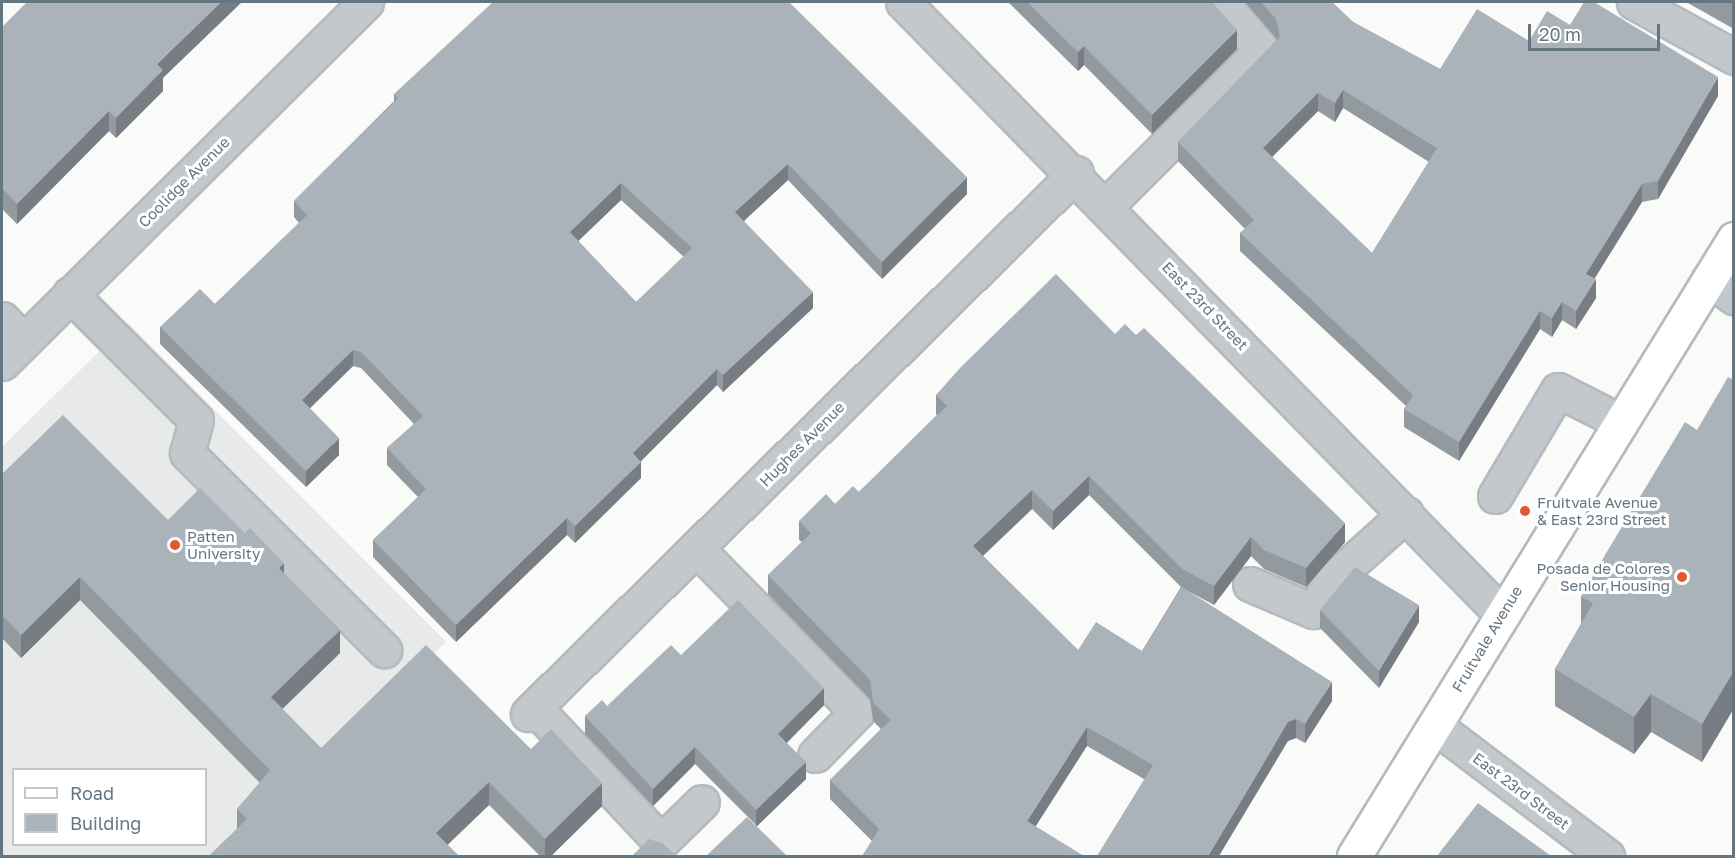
<!DOCTYPE html>
<html>
<head>
<meta charset="utf-8">
<style>
	body { margin:0 }
	#map { position:relative; width:1735px; height:858px; overflow:hidden; background:#fafaf8; font-family:"Golos Text",sans-serif }
	div>[style] { position:absolute }
	[style*='--x'] { left:calc(var(--x)*1px); top:calc(var(--y)*1px); width:calc(var(--w)*1px); rotate:calc(var(--a)*1deg) }
	.built>* { inset:0; background:#e8e9e9 }
	.roads { filter:drop-shadow(2px 0 #b5babe) drop-shadow(-2px 0 #b5babe) drop-shadow(0 2px #b5babe) drop-shadow(0 -2px #b5babe) }
	.minor>* { height:33px; margin:-16.5px; padding:0 16.5px; transform-origin:16.5px; border-radius:16.5px; background:#c3c8cc }
	.major>* { height:33px; margin:-16.5px; padding:0 16.5px; transform-origin:16.5px; border-radius:16.5px; background:#fff }
	.wall>* { inset:0; background:#929a9f }
	.shaded-wall>* { inset:0; background:#777d82 }
	.building>* { inset:0; background:#aab3b9 }
	.dots>* { width:16px; height:16px; translate:-50% -50%; box-sizing:border-box; border:3px solid #fff; border-radius:50% }
	span { translate:-50% -50%; white-space:nowrap; text-align:center; line-height:1.15; -webkit-text-stroke:6px #fff; paint-order:stroke }
	.street-label { font-size:15px; color:#657683 }
	.poi-label { font-size:15px; color:#657683 }
	.left { translate:0 -50%; text-align:left }
	.right { translate:-100% -50%; text-align:right }
	.frame { position:absolute; inset:0; border:3px solid #657683; pointer-events:none }
	.legend { position:absolute; left:12px; top:768px; width:195px; height:78px; box-sizing:border-box; background:#fff; border:2px solid #c1c8cd; margin:0; padding:8px 10px; list-style:none; font-size:18px; color:#657683 }
	.legend li { display:flex; align-items:center; gap:12px; height:30px }
	.legend b { width:30px; border:2px solid #c1c8cd }
	.scale { position:absolute; left:1528px; top:24px; width:132px; height:27px; box-sizing:border-box; border:3px solid #657683; border-top:0; padding-left:8px; font-size:18px; line-height:21px; white-space:nowrap; color:#657683; -webkit-text-stroke:4px #fff; paint-order:stroke }
</style>
</head>
<body>
<div id="map">
	<div class="built">
		<div style="clip-path:polygon(evenodd,128px 323px,446px 642px,349px 736px,339px 856px,2px 856px,2px 447px,128px 323px,14px 770px,206px 770px,206px 844px,14px 844px,14px 770px)"></div>
	</div>
	<div class="roads">
		<div class="minor">
			<div style="--x:903;--y:2;--w:856;--a:45.62"></div>
			<div style="--x:1634;--y:2;--w:114;--a:28.8"></div>
			<div style="--x:1107;--y:205;--w:219;--a:-45"></div>
			<div style="--x:1262;--y:50;--w:52;--a:-130.4"></div>
			<div style="--x:1709;--y:279;--w:31;--a:36"></div>
			<div style="--x:70;--y:294;--w:178;--a:45"></div>
			<div style="--x:196;--y:420;--w:34;--a:105"></div>
			<div style="--x:187;--y:453;--w:279;--a:45"></div>
			<div style="--x:2;--y:319;--w:30;--a:46"></div>
			<div style="--x:2;--y:363;--w:513;--a:-44.76"></div>
			<div style="--x:1495;--y:496;--w:123;--a:-59.3"></div>
			<div style="--x:1558;--y:390;--w:71;--a:26.9"></div>
			<div style="--x:696;--y:548;--w:230;--a:45.5"></div>
			<div style="--x:857;--y:712;--w:60;--a:134.3"></div>
			<div style="--x:1250;--y:584;--w:69;--a:23.2"></div>
			<div style="--x:1313;--y:611;--w:38;--a:-58"></div>
			<div style="--x:1333;--y:579;--w:98;--a:-41.7"></div>
			<div style="--x:535;--y:708;--w:184;--a:46.8"></div>
			<div style="--x:661;--y:842;--w:57;--a:-44.3"></div>
			<div style="--x:528;--y:714;--w:770;--a:-44.63"></div>
			<div style="--x:1435;--y:726;--w:216;--a:37.1"></div>
		</div>
		<div class="major">
			<div style="--x:1354;--y:856;--w:725;--a:-58.37"></div>
		</div>
	</div>
	<div class="wall">
		<div style="clip-path:polygon(1008px 2px,1213px 2px,1237px 49px,1152px 134px,1084px 65px,1078px 71px)"></div>
		<div style="clip-path:polygon(evenodd,1245px 2px,1332px 2px,1353px 22px,1440px 69px,1529px 41px,1570px 25px,1718px 96px,1658px 199px,1642px 202px,1595px 278px,1596px 298px,1576px 329px,1562px 320px,1552px 337px,1540px 329px,1459px 461px,1404px 427px,1404px 409px,1406px 406px,1240px 251px,1240px 233px,1245px 229px,1178px 161px,1178px 142px,1277px 40px,1276px 38px,1245px 2px,1343px 108px,1429px 162px,1372px 253px,1272px 157px,1318px 111px,1335px 122px,1343px 108px)"></div>
		<div style="clip-path:polygon(1686px 2px,1734px 2px,1734px 29px)"></div>
		<div style="clip-path:polygon(2px 27px,163px 78px,163px 91px,116px 138px,109px 131px,17px 224px,2px 209px)"></div>
		<div style="clip-path:polygon(evenodd,394px 94px,967px 194px,882px 279px,788px 180px,744px 221px,813px 308px,723px 392px,717px 385px,641px 461px,641px 478px,575px 543px,567px 535px,456px 642px,373px 557px,373px 540px,418px 497px,387px 465px,387px 448px,414px 424px,361px 368px,353px 366px,310px 408px,339px 455px,306px 487px,160px 344px,160px 327px,215px 304px,299px 223px,294px 217px,294px 201px,394px 101px,394px 94px,621px 200px,684px 257px,636px 302px,578px 241px,621px 200px)"></div>
		<div style="clip-path:polygon(evenodd,1115px 334px,1345px 542px,1306px 587px,1264px 569px,1251px 556px,1214px 605px,1188px 591px,1332px 701px,1305px 743px,1296px 738px,1288px 741px,1144px 779px,1087px 746px,872px 841px,830px 799px,830px 780px,881px 729px,873px 721px,870px 699px,768px 594px,768px 575px,802px 542px,799px 540px,799px 521px,859px 492px,937px 415px,936px 414px,936px 395px,1115px 334px,1089px 495px,1181px 587px,1142px 651px,1078px 650px,983px 556px,1032px 509px,1053px 530px,1089px 495px)"></div>
		<div style="clip-path:polygon(1734px 380px,1734px 708px,1702px 762px,1651px 732px,1634px 754px,1555px 706px,1555px 669px,1581px 624px,1581px 597px)"></div>
		<div style="clip-path:polygon(2px 474px,168px 520px,284px 573px,340px 653px,282px 709px,321px 748px,531px 749px,602px 806px,551px 856px,540px 856px,489px 805px,447px 845px,459px 856px,210px 856px,210px 855px,237px 829px,237px 809px,260px 783px,80px 600px,21px 658px,2px 638px)"></div>
		<div style="clip-path:polygon(1320px 610px,1419px 622px,1379px 688px,1320px 628px)"></div>
		<div style="clip-path:polygon(824px 705px,787px 743px,806px 779px,757px 826px,695px 764px,653px 806px,585px 734px,585px 716px,607px 706px)"></div>
	</div>
	<div class="shaded-wall">
		<div style="clip-path:polygon(221px 2px,242px 2px,163px 78px,163px 91px,116px 138px,116px 118px,157px 64px)"></div>
		<div style="clip-path:polygon(1237px 30px,1237px 49px,1152px 134px,1152px 115px)"></div>
		<div style="clip-path:polygon(1084px 46px,1084px 65px,1078px 71px,1078px 52px)"></div>
		<div style="clip-path:polygon(1718px 77px,1718px 96px,1658px 199px,1658px 181px)"></div>
		<div style="clip-path:polygon(1343px 90px,1343px 108px,1335px 122px,1335px 103px)"></div>
		<div style="clip-path:polygon(1318px 93px,1318px 111px,1263px 166px,1263px 148px)"></div>
		<div style="clip-path:polygon(109px 111px,109px 131px,17px 224px,17px 204px)"></div>
		<div style="clip-path:polygon(788px 164px,788px 180px,735px 229px,735px 212px)"></div>
		<div style="clip-path:polygon(967px 177px,967px 194px,882px 279px,882px 262px)"></div>
		<div style="clip-path:polygon(621px 183px,621px 200px,570px 249px,570px 232px)"></div>
		<div style="clip-path:polygon(1642px 184px,1642px 202px,1586px 292px,1586px 274px)"></div>
		<div style="clip-path:polygon(1596px 279px,1596px 298px,1576px 329px,1576px 311px)"></div>
		<div style="clip-path:polygon(813px 292px,813px 308px,723px 392px,723px 375px)"></div>
		<div style="clip-path:polygon(1562px 302px,1562px 320px,1552px 337px,1552px 318px)"></div>
		<div style="clip-path:polygon(1540px 311px,1540px 329px,1459px 461px,1459px 442px)"></div>
		<div style="clip-path:polygon(353px 350px,353px 366px,302px 416px,302px 400px)"></div>
		<div style="clip-path:polygon(717px 369px,717px 385px,633px 469px,633px 453px)"></div>
		<div style="clip-path:polygon(339px 438px,339px 455px,306px 487px,306px 471px)"></div>
		<div style="clip-path:polygon(641px 462px,641px 478px,575px 543px,575px 526px)"></div>
		<div style="clip-path:polygon(1089px 476px,1089px 495px,1053px 530px,1053px 511px)"></div>
		<div style="clip-path:polygon(1032px 490px,1032px 509px,973px 565px,973px 546px)"></div>
		<div style="clip-path:polygon(567px 518px,567px 535px,456px 642px,456px 625px)"></div>
		<div style="clip-path:polygon(1345px 523px,1345px 542px,1306px 587px,1306px 568px)"></div>
		<div style="clip-path:polygon(1251px 537px,1251px 556px,1214px 605px,1214px 586px)"></div>
		<div style="clip-path:polygon(284px 563px,284px 586px,279px 568px)"></div>
		<div style="clip-path:polygon(80px 577px,80px 600px,21px 658px,21px 635px)"></div>
		<div style="clip-path:polygon(1419px 605px,1419px 622px,1379px 688px,1379px 671px)"></div>
		<div style="clip-path:polygon(340px 630px,340px 653px,271px 720px,271px 697px)"></div>
		<div style="clip-path:polygon(1734px 671px,1734px 708px,1702px 762px,1702px 724px)"></div>
		<div style="clip-path:polygon(1332px 682px,1332px 701px,1305px 743px,1305px 724px)"></div>
		<div style="clip-path:polygon(824px 688px,824px 705px,778px 751px,778px 734px)"></div>
		<div style="clip-path:polygon(1651px 694px,1651px 732px,1634px 754px,1634px 717px)"></div>
		<div style="clip-path:polygon(1296px 719px,1296px 738px,1288px 741px,1219px 856px,1208px 856px,1288px 722px)"></div>
		<div style="clip-path:polygon(1087px 727px,1087px 746px,1027px 840px,1027px 821px)"></div>
		<div style="clip-path:polygon(695px 747px,695px 764px,653px 806px,653px 789px)"></div>
		<div style="clip-path:polygon(806px 762px,806px 779px,756px 827px,756px 810px)"></div>
		<div style="clip-path:polygon(489px 782px,489px 805px,436px 856px,436px 833px)"></div>
		<div style="clip-path:polygon(602px 783px,602px 806px,551px 856px,545px 856px,545px 839px)"></div>
	</div>
	<div class="building">
		<div style="clip-path:polygon(27px 2px,221px 2px,157px 64px,163px 70px,116px 118px,109px 111px,17px 204px,2px 188px,2px 27px)"></div>
		<div style="clip-path:polygon(evenodd,493px 2px,789px 2px,967px 177px,882px 262px,788px 164px,735px 212px,813px 292px,723px 375px,717px 369px,633px 453px,641px 462px,575px 526px,567px 518px,456px 625px,373px 540px,426px 489px,387px 448px,423px 416px,361px 352px,353px 350px,302px 400px,339px 438px,306px 471px,160px 327px,200px 289px,215px 304px,307px 215px,294px 201px,398px 98px,394px 94px,493px 2px,621px 183px,692px 248px,636px 302px,570px 232px,621px 183px)"></div>
		<div style="clip-path:polygon(1027px 2px,1213px 2px,1213px 3px,1237px 30px,1152px 115px,1084px 46px,1078px 52px)"></div>
		<div style="clip-path:polygon(evenodd,1261px 2px,1332px 2px,1353px 22px,1440px 69px,1477px 9px,1529px 41px,1547px 11px,1570px 25px,1584px 2px,1594px 2px,1718px 77px,1658px 181px,1642px 184px,1586px 274px,1596px 279px,1576px 311px,1562px 302px,1552px 318px,1540px 311px,1459px 442px,1404px 409px,1413px 395px,1240px 233px,1254px 220px,1178px 142px,1280px 37px,1276px 19px,1261px 2px,1343px 90px,1437px 148px,1372px 253px,1263px 148px,1318px 93px,1335px 103px,1343px 90px)"></div>
		<div style="clip-path:polygon(1056px 274px,1115px 334px,1125px 324px,1136px 335px,1144px 328px,1345px 523px,1306px 568px,1264px 550px,1251px 537px,1214px 586px,1182px 569px,1089px 476px,1053px 511px,1032px 490px,973px 546px,1078px 650px,1096px 622px,1142px 651px,1182px 587px,1332px 682px,1305px 724px,1296px 719px,1288px 722px,1208px 856px,1097px 856px,1153px 765px,1087px 727px,1027px 821px,1084px 856px,862px 856px,879px 829px,830px 780px,891px 720px,873px 702px,870px 680px,768px 575px,811px 533px,799px 521px,826px 494px,835px 504px,853px 486px,859px 492px,947px 406px,936px 395px,961px 367px)"></div>
		<div style="clip-path:polygon(1728px 377px,1734px 380px,1734px 671px,1702px 724px,1651px 694px,1634px 717px,1555px 669px,1593px 603px,1581px 597px,1605px 555px,1685px 422px,1697px 430px)"></div>
		<div style="clip-path:polygon(63px 415px,168px 520px,200px 488px,245px 533px,250px 528px,284px 563px,279px 568px,340px 630px,271px 697px,321px 748px,426px 645px,531px 749px,551px 729px,602px 783px,545px 839px,489px 782px,436px 833px,459px 856px,212px 856px,210px 855px,247px 819px,237px 809px,270px 770px,80px 577px,21px 635px,2px 615px,2px 474px)"></div>
		<div style="clip-path:polygon(1355px 567px,1419px 605px,1379px 671px,1320px 610px)"></div>
		<div style="clip-path:polygon(738px 600px,824px 688px,778px 734px,806px 762px,756px 810px,695px 747px,653px 789px,585px 716px,602px 700px,607px 706px,671px 645px,681px 655px)"></div>
		<div style="clip-path:polygon(1478px 803px,1551px 856px,1437px 856px)"></div>
		<div style="clip-path:polygon(747px 817px,787px 856px,706px 856px)"></div>
		<div style="clip-path:polygon(649px 839px,662px 843px,677px 856px,632px 856px)"></div>
	</div>
	<div class="dots">
		<div style="left:1525px;top:511px;background:#e4572e"></div>
		<div style="left:175px;top:545px;background:#e4572e"></div>
		<div style="left:1682px;top:577px;background:#e4572e"></div>
	</div>
	<div class="street-label">
		<span style="left:184px;top:182px;rotate:-45deg">Coolidge Avenue</span>
		<span style="left:1205px;top:306px;rotate:46deg">East 23rd Street</span>
		<span style="left:802px;top:444px;rotate:-45deg">Hughes Avenue</span>
		<span style="left:1487px;top:639px;rotate:-59deg">Fruitvale Avenue</span>
		<span style="left:1521px;top:791px;rotate:37deg">East 23rd Street</span>
	</div>
	<div class="poi-label">
		<span class="left" style="left:1537px;top:511px">Fruitvale Avenue<br>&amp; East 23rd Street</span>
		<span class="left" style="left:187px;top:545px">Patten<br>University</span>
		<span class="right" style="left:1670px;top:577px">Posada de Colores<br>Senior Housing</span>
	</div>
	<div class="frame"></div>
	<ul class="legend">
	<li><b style="height:8px;background:#fff"></b>Road</li>
	<li><b style="height:16px;background:#aab3b9"></b>Building</li>
	</ul>
	<div class="scale">20 m</div>
</div>
</body>
</html>
